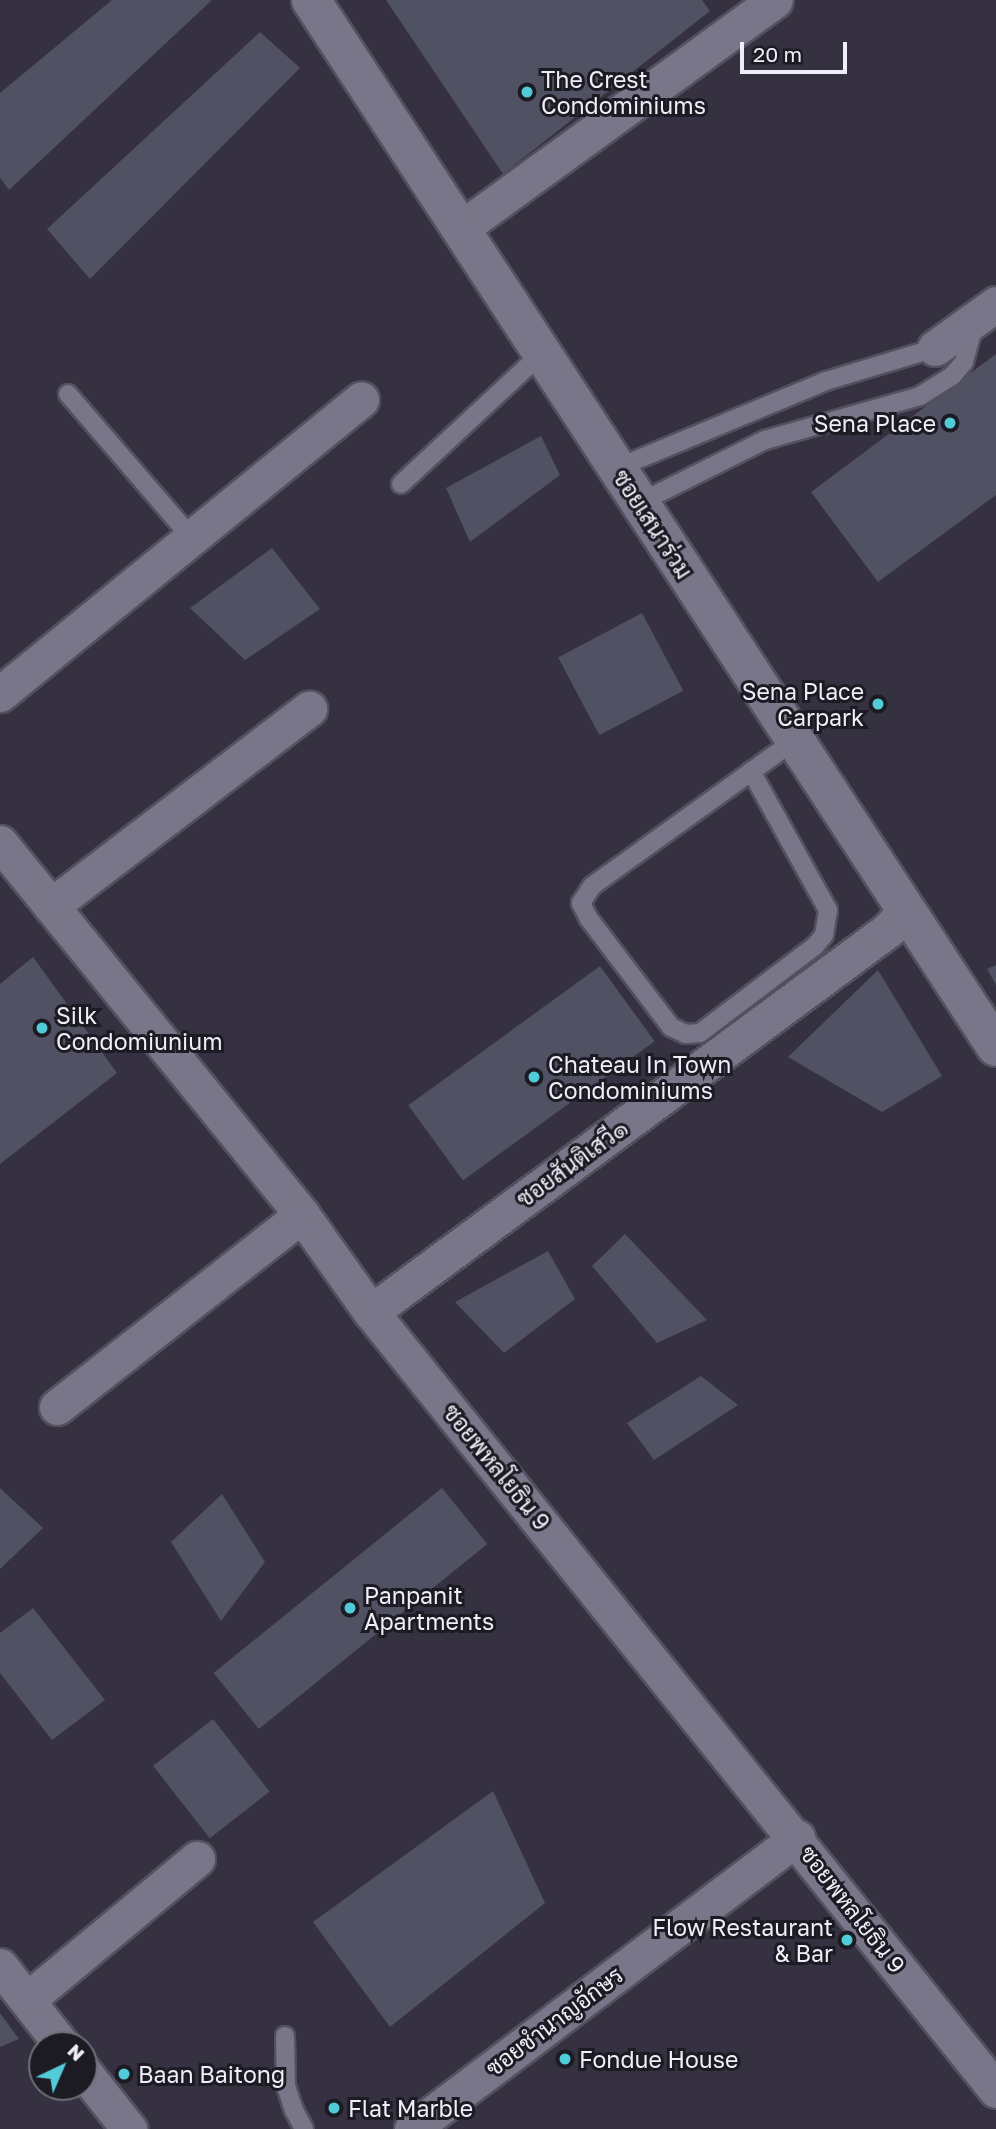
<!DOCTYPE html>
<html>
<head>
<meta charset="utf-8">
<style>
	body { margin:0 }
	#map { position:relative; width:996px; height:2129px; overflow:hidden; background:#353141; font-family:"Golos Text",Sarabun,sans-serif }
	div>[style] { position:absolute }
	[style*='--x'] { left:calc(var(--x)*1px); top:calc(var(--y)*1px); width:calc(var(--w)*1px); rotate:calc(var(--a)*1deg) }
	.building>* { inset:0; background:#505163; transform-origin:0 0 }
	.roads { filter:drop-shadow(2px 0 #54505e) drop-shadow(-2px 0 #54505e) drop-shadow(0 2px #54505e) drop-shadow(0 -2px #54505e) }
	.service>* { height:18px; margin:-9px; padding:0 9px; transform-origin:9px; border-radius:9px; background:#7a7689 }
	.minor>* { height:35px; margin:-17.5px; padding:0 17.5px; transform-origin:17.5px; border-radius:17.5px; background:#7a7689 }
	.tertiary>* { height:38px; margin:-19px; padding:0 19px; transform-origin:19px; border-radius:19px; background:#7a7689 }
	.dots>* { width:19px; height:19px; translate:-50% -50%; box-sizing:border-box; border:4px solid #1c1a22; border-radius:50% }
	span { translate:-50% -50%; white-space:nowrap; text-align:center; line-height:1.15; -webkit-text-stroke:6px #1c1a22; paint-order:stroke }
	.poi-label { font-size:23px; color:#efedf8 }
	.left { translate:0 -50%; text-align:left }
	.right { translate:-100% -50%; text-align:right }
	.street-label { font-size:23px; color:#efedf8 }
	.north { position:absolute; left:28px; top:2031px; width:70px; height:70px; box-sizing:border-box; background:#1c1a22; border:2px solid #706e78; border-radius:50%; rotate:44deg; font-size:19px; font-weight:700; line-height:28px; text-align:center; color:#efedf8 }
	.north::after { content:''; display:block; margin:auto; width:24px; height:32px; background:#52cbd9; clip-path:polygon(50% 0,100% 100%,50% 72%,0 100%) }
	.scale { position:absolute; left:740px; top:42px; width:107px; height:32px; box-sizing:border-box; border:4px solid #efedf8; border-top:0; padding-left:9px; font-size:21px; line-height:24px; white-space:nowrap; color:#efedf8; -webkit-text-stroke:5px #1c1a22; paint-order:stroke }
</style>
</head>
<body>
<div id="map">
	<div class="building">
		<div style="clip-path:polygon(112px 0,212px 0,9px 190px,0 178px,0 93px)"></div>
		<div style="clip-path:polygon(386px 0,702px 0,710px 11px,503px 174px)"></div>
		<div style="clip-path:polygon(260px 32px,300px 68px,90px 279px,47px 229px)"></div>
		<div style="clip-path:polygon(996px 354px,996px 495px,878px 582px,811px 492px)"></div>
		<div style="clip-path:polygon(541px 436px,560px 475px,470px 542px,446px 488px)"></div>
		<div style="clip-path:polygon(272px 548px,320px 609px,245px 660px,190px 608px)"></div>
		<div style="left:642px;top:613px;width:88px;height:95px;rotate:62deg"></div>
		<div style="clip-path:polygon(33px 957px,117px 1073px,0 1164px,0 984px)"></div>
		<div style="clip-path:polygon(996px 965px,996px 985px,987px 969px)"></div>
		<div style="left:600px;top:966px;width:93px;height:237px;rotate:54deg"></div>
		<div style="clip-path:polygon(878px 970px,942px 1076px,882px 1112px,788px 1057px)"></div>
		<div style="clip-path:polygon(625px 1234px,707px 1320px,657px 1343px,592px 1266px)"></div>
		<div style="clip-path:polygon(548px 1251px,575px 1299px,504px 1353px,455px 1302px)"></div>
		<div style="clip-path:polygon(701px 1376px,738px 1405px,654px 1460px,627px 1423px)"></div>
		<div style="clip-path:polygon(0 1488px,43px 1528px,0 1569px)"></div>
		<div style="left:442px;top:1488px;width:72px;height:294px;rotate:51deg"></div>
		<div style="clip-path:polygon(222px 1494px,265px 1562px,221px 1621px,171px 1542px)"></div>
		<div style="clip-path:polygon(33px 1608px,105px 1700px,52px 1740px,0 1673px,0 1633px)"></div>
		<div style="left:213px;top:1719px;width:92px;height:76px;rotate:52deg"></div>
		<div style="clip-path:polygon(493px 1791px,545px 1903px,390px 2027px,313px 1922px)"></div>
		<div style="clip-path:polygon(0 2013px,19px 2039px,0 2047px)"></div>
	</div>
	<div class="roads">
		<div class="service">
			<div style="--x:68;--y:394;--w:190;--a:49.3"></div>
			<div style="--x:617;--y:468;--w:226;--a:-22.6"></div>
			<div style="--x:826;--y:381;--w:114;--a:-16.8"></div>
			<div style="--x:401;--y:484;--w:192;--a:-42.9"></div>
			<div style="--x:639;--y:503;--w:141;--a:-26.6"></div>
			<div style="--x:765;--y:440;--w:161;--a:-15.8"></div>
			<div style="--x:920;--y:396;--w:38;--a:-32"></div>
			<div style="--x:952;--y:376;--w:18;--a:-49"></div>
			<div style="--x:964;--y:362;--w:38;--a:-75"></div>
			<div style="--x:751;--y:771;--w:159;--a:61"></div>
			<div style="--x:828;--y:910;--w:25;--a:99"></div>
			<div style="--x:824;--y:935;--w:14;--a:129"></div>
			<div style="--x:815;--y:946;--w:144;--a:142.9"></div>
			<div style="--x:700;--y:1033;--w:14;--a:176"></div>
			<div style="--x:686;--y:1034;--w:17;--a:-155"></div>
			<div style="--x:671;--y:1027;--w:136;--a:-127.2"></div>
			<div style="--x:589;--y:919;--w:18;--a:-117"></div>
			<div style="--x:581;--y:903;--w:20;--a:-57"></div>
			<div style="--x:592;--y:886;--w:223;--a:-35.7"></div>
			<div style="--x:773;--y:756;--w:26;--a:-36"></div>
			<div style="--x:285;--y:2036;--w:50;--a:88.9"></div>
			<div style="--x:286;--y:2086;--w:25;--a:72"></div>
			<div style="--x:294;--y:2110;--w:21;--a:62"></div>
		</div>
		<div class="minor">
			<div style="--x:460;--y:229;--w:389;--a:-36"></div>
			<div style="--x:935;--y:348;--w:75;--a:-35.8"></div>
			<div style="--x:0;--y:694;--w:466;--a:-39.2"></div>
			<div style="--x:0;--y:843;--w:479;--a:50.9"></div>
			<div style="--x:302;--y:1215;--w:119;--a:54.6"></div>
			<div style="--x:371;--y:1312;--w:998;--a:51.22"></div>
			<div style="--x:51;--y:906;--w:325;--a:-37.4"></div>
			<div style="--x:371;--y:1312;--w:643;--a:-36.46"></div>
			<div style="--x:888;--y:930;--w:25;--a:-48"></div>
			<div style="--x:57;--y:1407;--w:311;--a:-38.1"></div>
			<div style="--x:0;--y:1966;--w:100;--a:51.9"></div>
			<div style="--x:27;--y:2000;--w:221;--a:-39.7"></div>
			<div style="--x:84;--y:2072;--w:73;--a:51.7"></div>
			<div style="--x:412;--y:2129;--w:483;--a:-37.1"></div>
		</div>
		<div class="tertiary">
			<div style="--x:311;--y:0;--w:1251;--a:56.81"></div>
		</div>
	</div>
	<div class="dots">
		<div style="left:527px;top:92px;background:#52cbd9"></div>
		<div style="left:950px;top:423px;background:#52cbd9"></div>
		<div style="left:878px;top:704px;background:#52cbd9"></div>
		<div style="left:42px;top:1028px;background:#52cbd9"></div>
		<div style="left:534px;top:1077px;background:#52cbd9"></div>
		<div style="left:350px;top:1608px;background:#52cbd9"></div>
		<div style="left:847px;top:1940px;background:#52cbd9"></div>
		<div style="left:565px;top:2059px;background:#52cbd9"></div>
		<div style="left:124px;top:2074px;background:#52cbd9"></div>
		<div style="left:334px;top:2108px;background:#52cbd9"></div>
	</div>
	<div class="poi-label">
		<span class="left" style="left:541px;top:92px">The Crest<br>Condominiums</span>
		<span class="right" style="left:936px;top:423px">Sena Place</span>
		<span class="right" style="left:864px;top:704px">Sena Place<br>Carpark</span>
		<span class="left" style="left:56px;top:1028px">Silk<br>Condomiunium</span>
		<span class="left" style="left:548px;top:1077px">Chateau In Town<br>Condominiums</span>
		<span class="left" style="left:364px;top:1608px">Panpanit<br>Apartments</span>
		<span class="right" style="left:833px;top:1940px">Flow Restaurant<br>&amp; Bar</span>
		<span class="left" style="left:579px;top:2059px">Fondue House</span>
		<span class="left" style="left:138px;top:2074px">Baan Baitong</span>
		<span class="left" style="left:348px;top:2108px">Flat Marble</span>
	</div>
	<div class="street-label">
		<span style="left:653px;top:524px;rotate:57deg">ซอยเสนาร่วม</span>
		<span style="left:572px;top:1163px;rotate:-36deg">ซอยสันติเสวี๑</span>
		<span style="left:497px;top:1467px;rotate:51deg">ซอยพหลโยธิน 9</span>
		<span style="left:853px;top:1909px;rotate:52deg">ซอยพหลโยธิน 9</span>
		<span style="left:554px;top:2021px;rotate:-37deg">ซอยชำนาญอักษร</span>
	</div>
	<div class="north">N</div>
	<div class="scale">20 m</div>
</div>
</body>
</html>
